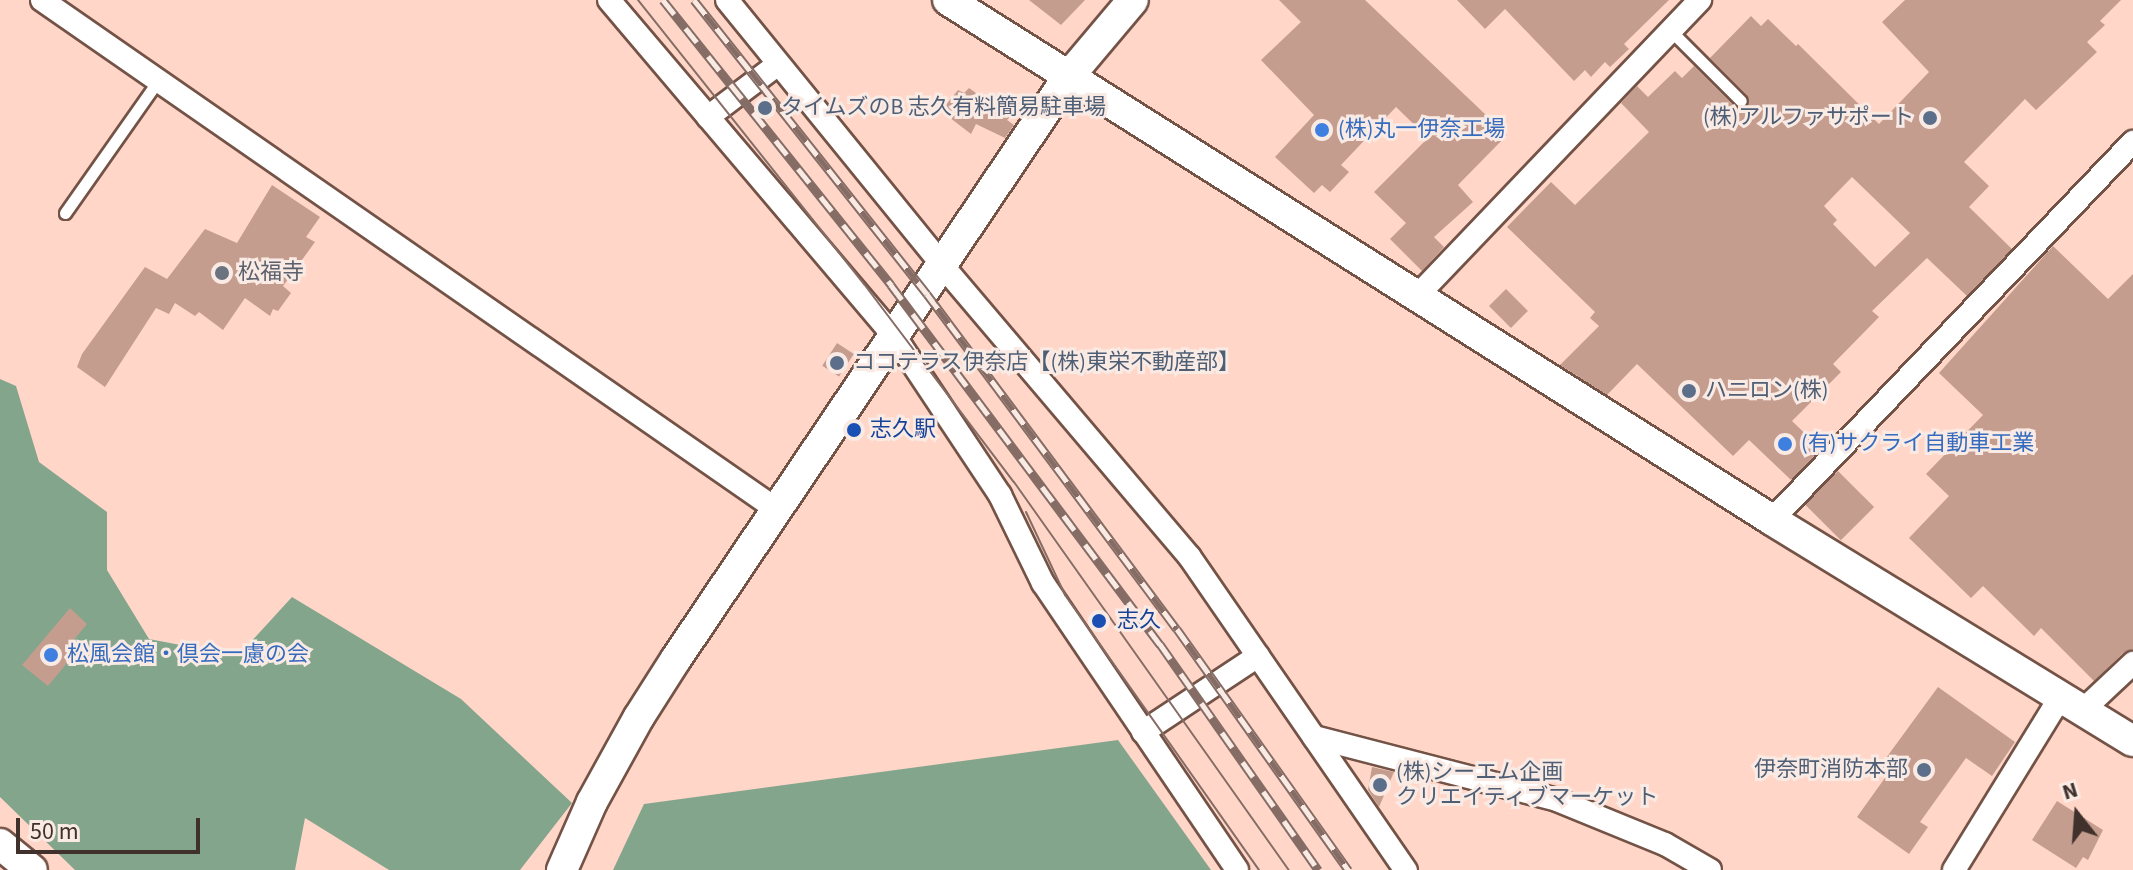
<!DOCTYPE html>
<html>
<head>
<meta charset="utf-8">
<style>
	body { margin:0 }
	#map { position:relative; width:2133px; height:870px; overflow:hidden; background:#ffd6c8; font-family:"Source Sans 3","Noto Sans JP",sans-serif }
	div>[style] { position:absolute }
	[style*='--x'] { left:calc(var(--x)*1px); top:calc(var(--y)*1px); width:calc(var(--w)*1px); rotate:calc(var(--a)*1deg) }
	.forest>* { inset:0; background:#83a58b }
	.building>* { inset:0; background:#c59d8f; transform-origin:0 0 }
	.roads { filter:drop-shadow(2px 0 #745347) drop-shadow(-2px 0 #745347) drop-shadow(0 2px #745347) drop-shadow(0 -2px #745347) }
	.lane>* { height:11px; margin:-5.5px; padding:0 5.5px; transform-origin:5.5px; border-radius:5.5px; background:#fff }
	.street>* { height:22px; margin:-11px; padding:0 11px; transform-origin:11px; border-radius:11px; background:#fff }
	.secondary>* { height:30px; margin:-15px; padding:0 15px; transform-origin:15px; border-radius:15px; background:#fff }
	.tram>* { height:2px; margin:-1px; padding:0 1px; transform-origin:1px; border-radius:1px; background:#856c64 }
	.rail>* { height:9px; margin-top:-4.5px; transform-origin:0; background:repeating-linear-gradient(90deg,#faeae4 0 18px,#856c64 0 36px); box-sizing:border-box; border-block:2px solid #856c64 }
	.dots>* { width:22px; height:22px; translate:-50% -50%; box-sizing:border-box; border:4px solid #faeae4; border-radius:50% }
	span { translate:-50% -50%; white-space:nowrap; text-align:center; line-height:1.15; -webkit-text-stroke:6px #faeae4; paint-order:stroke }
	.service-label { font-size:22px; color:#4e5e75 }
	.left { translate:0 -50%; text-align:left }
	.right { translate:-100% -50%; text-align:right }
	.shop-label { font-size:22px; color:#366cbe }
	.worship-label { font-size:22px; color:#5b616d }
	.transit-label { font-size:22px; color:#164399 }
	.north { position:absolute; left:2037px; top:774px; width:80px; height:80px; -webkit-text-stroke:6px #faeae4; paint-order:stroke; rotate:343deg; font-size:22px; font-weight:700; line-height:32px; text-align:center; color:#41312c }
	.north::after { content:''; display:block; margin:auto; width:28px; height:36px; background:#41312c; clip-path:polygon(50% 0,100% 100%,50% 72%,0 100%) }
	.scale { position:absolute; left:16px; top:818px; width:184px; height:36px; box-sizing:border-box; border:4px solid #41312c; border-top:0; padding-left:10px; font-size:24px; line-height:28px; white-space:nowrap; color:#41312c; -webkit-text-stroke:6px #faeae4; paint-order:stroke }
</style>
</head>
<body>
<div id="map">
	<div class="forest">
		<div style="clip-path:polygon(0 379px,16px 386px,39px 462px,107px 512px,107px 570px,149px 639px,238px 656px,292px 597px,461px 699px,572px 803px,520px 870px,389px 870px,305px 818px,295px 870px,75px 870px,0 797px)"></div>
		<div style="clip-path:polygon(1118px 740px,1211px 870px,613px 870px,644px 804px)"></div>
	</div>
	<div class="building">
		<div style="clip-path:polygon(1029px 0,1085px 0,1061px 25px)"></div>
		<div style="clip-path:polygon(1279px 0,1365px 0,1507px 135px,1458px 185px,1473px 202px,1434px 237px,1444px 247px,1422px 271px,1390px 239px,1406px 223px,1374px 192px,1428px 138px,1396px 107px,1341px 165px,1349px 172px,1330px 192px,1322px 185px,1314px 193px,1275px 157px,1314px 115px,1261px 60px,1301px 22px)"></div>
		<div style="clip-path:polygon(1457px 0,1669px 0,1624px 44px,1629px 49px,1610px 67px,1605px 62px,1591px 77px,1585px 70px,1574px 81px,1505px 9px,1485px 29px)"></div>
		<div style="clip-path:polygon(evenodd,1905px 0,2121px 0,2100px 21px,2105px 25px,2087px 42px,2097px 52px,2036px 110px,2025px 99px,1964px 162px,1989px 186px,1969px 207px,2012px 249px,1967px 296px,1927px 258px,1872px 311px,1879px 317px,1833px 364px,1841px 372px,1792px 421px,1821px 449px,1791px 480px,1749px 440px,1733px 456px,1637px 364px,1607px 395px,1560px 365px,1599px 326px,1590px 318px,1595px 312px,1507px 227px,1551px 182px,1575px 205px,1649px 132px,1621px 103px,1637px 86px,1648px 97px,1675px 71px,1682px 78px,1694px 66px,1735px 107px,1746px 107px,1747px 95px,1710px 58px,1751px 16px,1761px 26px,1768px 19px,1796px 46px,1798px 44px,1879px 124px,1929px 72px,1882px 22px,1905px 0,1852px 177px,1910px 233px,1875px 267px,1833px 224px,1837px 220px,1824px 206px,1852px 177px)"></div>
		<div style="clip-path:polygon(969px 88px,1010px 117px,1007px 120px,1014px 125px,1005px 138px,976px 124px,971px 134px,941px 111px,958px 90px,964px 93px)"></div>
		<div style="clip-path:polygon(272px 185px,320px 217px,306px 237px,315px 242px,283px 286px,291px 293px,278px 311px,273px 309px,270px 316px,245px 298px,223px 330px,199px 312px,195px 316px,175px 303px,169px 314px,156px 308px,105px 387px,77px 367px,82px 354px,145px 267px,167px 279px,205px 229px,237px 243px)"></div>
		<div style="clip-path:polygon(2053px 246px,2108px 299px,2133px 274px,2133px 649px,2123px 653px,2094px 681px,2041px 628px,2034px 636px,1983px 586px,1971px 598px,1909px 538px,1949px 496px,1926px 474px,1983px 415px,1939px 373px)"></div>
		<div style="left:1506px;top:289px;width:31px;height:24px;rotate:45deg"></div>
		<div style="left:837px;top:343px;width:20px;height:27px;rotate:33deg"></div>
		<div style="left:1838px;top:471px;width:51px;height:47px;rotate:45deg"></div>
		<div style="clip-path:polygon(70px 608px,87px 624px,68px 647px,76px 652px,48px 686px,22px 665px)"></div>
		<div style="clip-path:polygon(1938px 687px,2015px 742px,1992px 776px,1966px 758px,1920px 822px,1928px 827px,1909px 854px,1857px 817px,1887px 775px,1878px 769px)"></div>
		<div style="clip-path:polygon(1372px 767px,1394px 772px,1379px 807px,1368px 790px)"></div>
		<div style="clip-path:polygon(2057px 801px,2103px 830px,2088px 860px,2083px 857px,2076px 868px,2032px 840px)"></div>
	</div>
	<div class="roads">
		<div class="lane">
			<div style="--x:1670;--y:30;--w:100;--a:45"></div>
			<div style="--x:65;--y:213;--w:160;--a:-54.9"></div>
		</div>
		<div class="street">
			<div style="--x:42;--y:0;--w:897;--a:34.74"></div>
			<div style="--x:609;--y:0;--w:442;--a:49.7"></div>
			<div style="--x:895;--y:337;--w:190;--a:56.4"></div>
			<div style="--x:1000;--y:495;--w:98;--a:64"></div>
			<div style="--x:1043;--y:583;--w:346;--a:55.9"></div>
			<div style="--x:727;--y:0;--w:341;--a:50.9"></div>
			<div style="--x:942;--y:265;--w:382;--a:49.7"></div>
			<div style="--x:1189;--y:556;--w:382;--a:55.4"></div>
			<div style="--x:708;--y:117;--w:88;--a:-37.1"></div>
			<div style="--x:1417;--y:296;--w:410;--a:-46.3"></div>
			<div style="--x:1772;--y:520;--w:523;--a:-46.32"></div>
			<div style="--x:2083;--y:710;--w:69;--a:-43.2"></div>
			<div style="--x:1143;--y:732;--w:138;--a:-33.5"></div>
			<div style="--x:1314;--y:737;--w:251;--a:14.5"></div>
			<div style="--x:1557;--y:800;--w:117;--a:22.2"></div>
			<div style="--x:1665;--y:844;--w:52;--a:30"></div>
			<div style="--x:1954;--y:870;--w:204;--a:-58.4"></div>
		</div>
		<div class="secondary">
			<div style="--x:948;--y:0;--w:974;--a:32.25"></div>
			<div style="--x:1772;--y:520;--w:423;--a:31.5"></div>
			<div style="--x:0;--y:844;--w:41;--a:39.1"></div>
			<div style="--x:562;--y:870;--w:74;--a:-66.2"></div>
			<div style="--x:592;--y:802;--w:97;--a:-61.1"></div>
			<div style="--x:639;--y:717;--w:69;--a:-57.5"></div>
			<div style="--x:676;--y:659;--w:703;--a:-56.02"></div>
			<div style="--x:1069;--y:76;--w:99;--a:-49.9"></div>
		</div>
	</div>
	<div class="tram">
		<div style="--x:638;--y:0;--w:363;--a:51.5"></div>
		<div style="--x:864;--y:284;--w:248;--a:52.9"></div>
		<div style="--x:1014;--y:482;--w:476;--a:54.7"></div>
		<div style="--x:1026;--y:512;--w:92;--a:64.8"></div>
		<div style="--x:1065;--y:595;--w:337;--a:54.8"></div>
	</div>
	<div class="rail">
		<div style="--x:663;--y:0;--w:365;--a:51.3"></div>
		<div style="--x:891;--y:285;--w:449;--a:53.2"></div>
		<div style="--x:1160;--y:644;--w:276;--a:55"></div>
		<div style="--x:694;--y:0;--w:375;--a:51.6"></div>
		<div style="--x:927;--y:294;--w:418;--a:53.3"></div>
		<div style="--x:1177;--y:629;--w:296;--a:54.6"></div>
	</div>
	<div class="dots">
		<div style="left:765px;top:108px;background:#5c6f8a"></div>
		<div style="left:1930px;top:118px;background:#5c6f8a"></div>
		<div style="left:1322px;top:130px;background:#3f7fe0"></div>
		<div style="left:222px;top:273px;background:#6b7280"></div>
		<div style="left:837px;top:363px;background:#5c6f8a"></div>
		<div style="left:1689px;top:391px;background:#5c6f8a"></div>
		<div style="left:854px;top:430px;background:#1a4fb4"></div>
		<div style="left:1785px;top:444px;background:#3f7fe0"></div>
		<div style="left:1099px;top:621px;background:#1a4fb4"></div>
		<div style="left:51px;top:655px;background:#3f7fe0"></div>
		<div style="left:1924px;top:770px;background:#5c6f8a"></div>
		<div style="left:1380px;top:785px;background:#5c6f8a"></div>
	</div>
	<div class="service-label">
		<span class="left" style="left:781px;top:108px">タイムズのB 志久有料簡易駐車場</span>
		<span class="right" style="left:1914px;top:118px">(株)アルファサポート</span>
		<span class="left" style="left:853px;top:363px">ココテラス伊奈店【(株)東栄不動産部】</span>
		<span class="left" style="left:1705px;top:391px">ハニロン(株)</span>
		<span class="right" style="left:1908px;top:770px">伊奈町消防本部</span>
		<span class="left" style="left:1396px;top:785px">(株)シーエム企画<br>クリエイティブマーケット</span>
	</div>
	<div class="shop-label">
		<span class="left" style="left:1338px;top:130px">(株)丸一伊奈工場</span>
		<span class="left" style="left:1801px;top:444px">(有)サクライ自動車工業</span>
		<span class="left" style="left:67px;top:655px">松風会館・倶会一慮の会</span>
	</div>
	<div class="worship-label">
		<span class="left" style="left:238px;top:273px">松福寺</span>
	</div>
	<div class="transit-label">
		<span class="left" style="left:870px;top:430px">志久駅</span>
		<span class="left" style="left:1117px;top:621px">志久</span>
	</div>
	<div class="north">N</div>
	<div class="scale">50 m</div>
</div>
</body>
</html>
